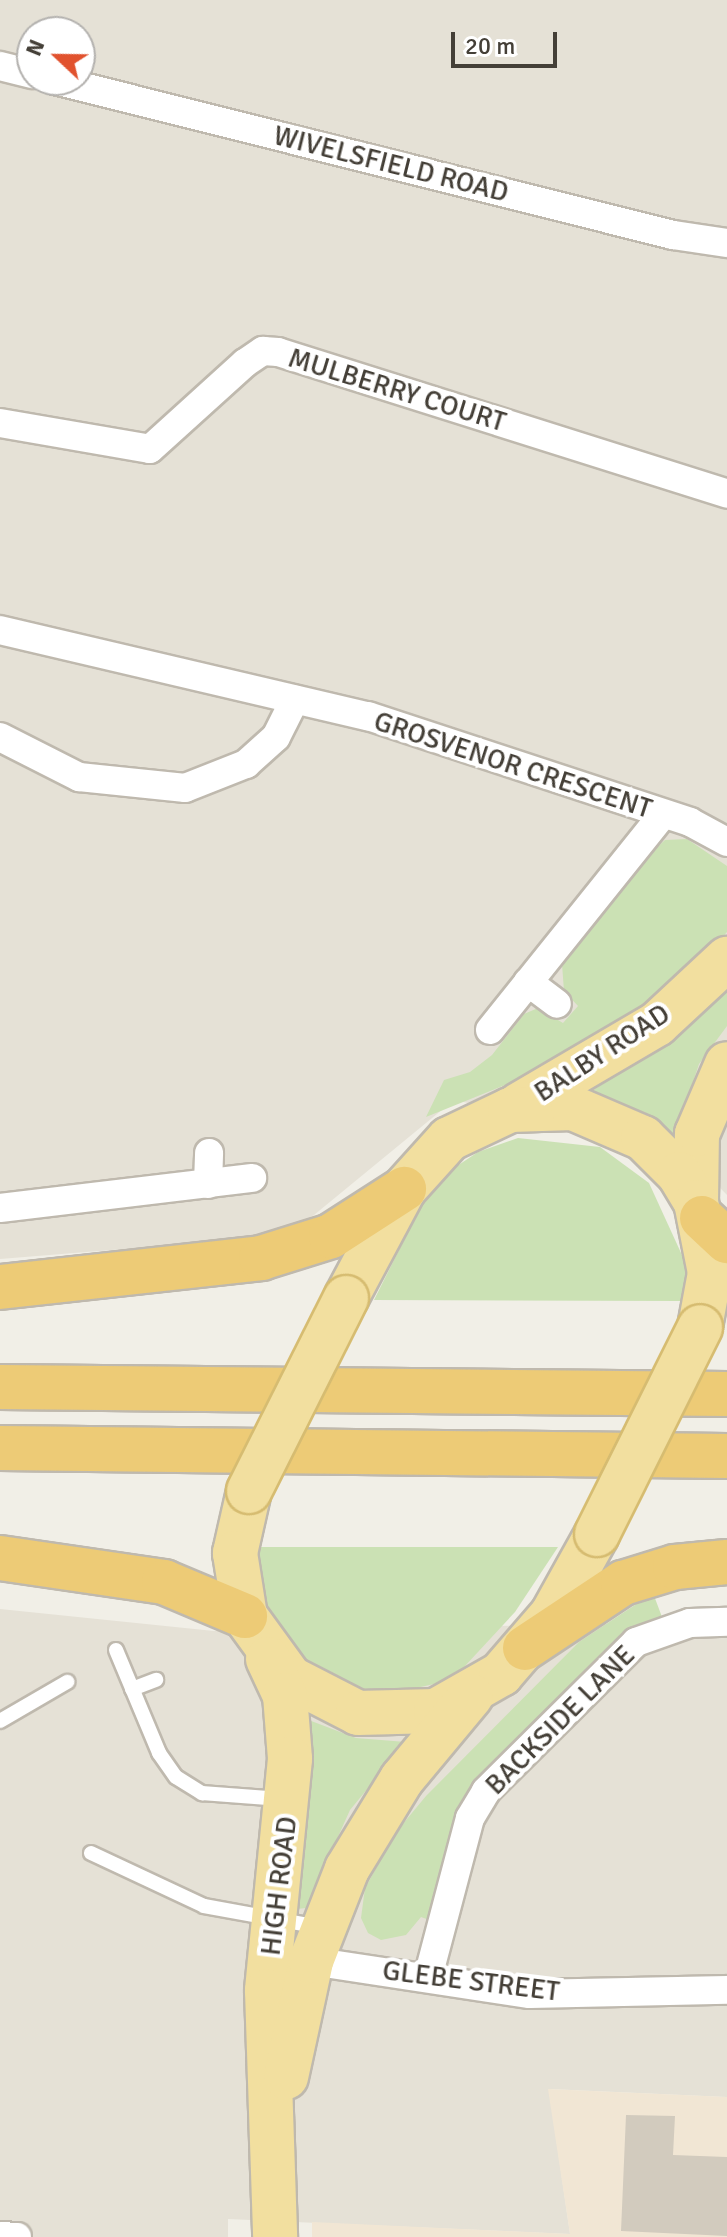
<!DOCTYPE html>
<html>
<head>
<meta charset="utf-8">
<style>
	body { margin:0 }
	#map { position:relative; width:727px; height:2237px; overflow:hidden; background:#f1efe7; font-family:Signika,sans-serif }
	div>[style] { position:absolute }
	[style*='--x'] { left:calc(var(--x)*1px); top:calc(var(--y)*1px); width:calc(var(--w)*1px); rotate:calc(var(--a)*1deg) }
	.residential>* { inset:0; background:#e5e1d6 }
	.commercial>* { inset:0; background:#f1e6d4 }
	.green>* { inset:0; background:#cbe1b4 }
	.building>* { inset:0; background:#d2cbbe }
	.roads { filter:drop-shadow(2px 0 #bfb9ae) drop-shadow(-2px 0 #bfb9ae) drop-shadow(0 2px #bfb9ae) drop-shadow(0 -2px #bfb9ae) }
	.service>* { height:14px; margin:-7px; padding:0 7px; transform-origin:7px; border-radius:7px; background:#fff }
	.minor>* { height:28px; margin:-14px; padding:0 14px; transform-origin:14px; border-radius:14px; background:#fff }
	.primary>* { height:44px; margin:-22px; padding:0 22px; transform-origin:22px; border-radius:22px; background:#f2df9f }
	.motorway>* { height:44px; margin:-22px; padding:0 22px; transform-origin:22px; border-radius:22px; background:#edcb76 }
	.bridges { filter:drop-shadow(2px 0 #d6bc71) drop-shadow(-2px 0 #d6bc71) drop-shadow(0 2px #d6bc71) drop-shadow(0 -2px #d6bc71) }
	.primary-bridge>* { height:44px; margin:-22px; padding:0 22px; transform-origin:22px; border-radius:22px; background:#f2df9f }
	span { translate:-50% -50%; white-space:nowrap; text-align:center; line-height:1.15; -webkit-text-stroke:8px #fff; paint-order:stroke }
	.street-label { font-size:28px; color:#443f37 }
	.north { position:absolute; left:16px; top:16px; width:80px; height:80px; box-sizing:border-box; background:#fff; border:2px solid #b4b2af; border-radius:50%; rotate:292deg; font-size:22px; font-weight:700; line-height:32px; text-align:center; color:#443f37 }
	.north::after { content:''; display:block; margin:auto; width:28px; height:36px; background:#e1522e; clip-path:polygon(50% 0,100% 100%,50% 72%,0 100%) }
	.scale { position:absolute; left:451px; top:32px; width:106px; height:36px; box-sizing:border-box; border:4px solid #443f37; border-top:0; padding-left:10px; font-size:24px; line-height:28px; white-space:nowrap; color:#443f37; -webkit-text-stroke:6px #fff; paint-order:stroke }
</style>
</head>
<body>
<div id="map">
	<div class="residential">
		<div style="clip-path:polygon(evenodd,0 0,727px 0,727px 1195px,682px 1149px,454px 1100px,314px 1215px,273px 1237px,0 1259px,0 0,32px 32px,80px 32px,80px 80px,32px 80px,32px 32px)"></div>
		<div style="clip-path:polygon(0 1609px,214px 1631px,727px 1622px,727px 2097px,549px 2089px,570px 2234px,228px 2219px,228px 2237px,0 2237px)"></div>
	</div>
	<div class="commercial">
		<div style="clip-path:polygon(548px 2089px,727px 2097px,727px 2237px,312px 2237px,312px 2222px,570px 2234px)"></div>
	</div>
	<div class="green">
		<div style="clip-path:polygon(687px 839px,727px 866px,727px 932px,708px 953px,624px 1023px,522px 1078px,426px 1117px,444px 1080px,470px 1072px,492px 1055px,524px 1014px,538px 1008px,563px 1023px,578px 1006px,564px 991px,562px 964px,653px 851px,665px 840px)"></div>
		<div style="clip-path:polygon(727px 984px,727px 1026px,699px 1064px,673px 1142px,586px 1095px,644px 1056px)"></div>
		<div style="clip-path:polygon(518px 1138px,600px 1147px,649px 1183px,687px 1266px,681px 1301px,374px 1300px,423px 1202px,448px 1172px,478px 1152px)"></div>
		<div style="clip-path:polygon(258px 1547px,558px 1547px,515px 1612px,452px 1680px,389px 1694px,357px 1690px,300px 1656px,265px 1602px)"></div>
		<div style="clip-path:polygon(653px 1593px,662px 1617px,630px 1635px,482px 1775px,432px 1921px,421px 1917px,406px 1935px,381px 1940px,368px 1933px,361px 1918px,365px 1888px,397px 1831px,426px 1796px,579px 1642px)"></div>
		<div style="clip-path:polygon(306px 1719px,356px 1738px,406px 1742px,350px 1810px,306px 1908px,288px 1910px,311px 1776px)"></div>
	</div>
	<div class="building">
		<div style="clip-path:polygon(626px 2115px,675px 2116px,673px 2155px,727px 2157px,727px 2236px,621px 2231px)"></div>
	</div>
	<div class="roads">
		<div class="service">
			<div style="--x:116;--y:1650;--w:112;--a:67.3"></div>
			<div style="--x:159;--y:1753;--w:29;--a:55"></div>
			<div style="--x:176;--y:1777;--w:31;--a:32"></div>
			<div style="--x:202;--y:1793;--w:79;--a:4.3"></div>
			<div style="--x:132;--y:1689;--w:26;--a:-21"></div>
			<div style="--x:0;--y:1721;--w:78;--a:-30.2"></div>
			<div style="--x:91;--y:1853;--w:125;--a:25.1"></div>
			<div style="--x:204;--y:1906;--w:118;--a:10.3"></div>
		</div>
		<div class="minor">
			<div style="--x:0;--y:66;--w:33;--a:14"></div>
			<div style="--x:55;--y:80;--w:637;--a:14.08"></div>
			<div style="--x:673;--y:235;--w:55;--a:8.4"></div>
			<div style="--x:0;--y:423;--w:152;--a:9.8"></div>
			<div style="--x:150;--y:449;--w:128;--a:-42.2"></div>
			<div style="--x:245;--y:363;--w:22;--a:-34"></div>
			<div style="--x:263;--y:351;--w:15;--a:4"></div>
			<div style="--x:278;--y:352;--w:471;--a:17.5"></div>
			<div style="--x:0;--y:630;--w:378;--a:13.2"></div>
			<div style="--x:368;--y:716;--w:339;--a:18.2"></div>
			<div style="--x:690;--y:822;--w:42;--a:28.4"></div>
			<div style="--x:0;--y:737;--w:89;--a:26.9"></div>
			<div style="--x:79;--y:777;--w:107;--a:5.9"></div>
			<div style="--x:185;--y:788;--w:66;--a:-21.5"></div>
			<div style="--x:246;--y:764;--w:40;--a:-42"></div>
			<div style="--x:276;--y:737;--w:42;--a:-63.4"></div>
			<div style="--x:528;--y:982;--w:36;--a:37"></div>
			<div style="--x:490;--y:1030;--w:275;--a:-51.3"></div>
			<div style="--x:208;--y:1184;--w:31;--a:-88"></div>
			<div style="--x:0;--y:1208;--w:254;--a:-6.8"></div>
			<div style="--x:311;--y:1961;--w:221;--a:8.6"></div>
			<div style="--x:530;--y:1994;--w:197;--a:-1.2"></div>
			<div style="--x:428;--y:1977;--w:164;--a:-75.2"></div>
			<div style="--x:470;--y:1818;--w:31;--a:-59"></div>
			<div style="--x:486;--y:1791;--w:211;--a:-44.8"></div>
			<div style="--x:636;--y:1642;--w:57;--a:-19.4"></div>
			<div style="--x:690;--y:1623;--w:37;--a:-2"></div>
			<div style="--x:0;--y:2236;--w:17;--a:3"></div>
		</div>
		<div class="primary">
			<div style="--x:519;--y:1105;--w:160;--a:-30.4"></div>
			<div style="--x:657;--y:1024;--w:96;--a:-42.9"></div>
			<div style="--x:696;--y:1202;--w:68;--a:-89.2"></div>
			<div style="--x:697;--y:1134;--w:76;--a:-66.8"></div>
			<div style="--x:346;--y:1298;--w:123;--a:-62"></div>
			<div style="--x:404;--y:1189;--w:67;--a:-48"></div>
			<div style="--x:449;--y:1139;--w:68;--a:-25.4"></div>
			<div style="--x:510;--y:1110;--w:63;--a:-1.8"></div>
			<div style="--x:573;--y:1108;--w:76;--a:23.2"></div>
			<div style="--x:643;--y:1138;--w:51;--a:45"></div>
			<div style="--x:679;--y:1174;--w:33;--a:59"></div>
			<div style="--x:696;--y:1202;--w:72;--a:78.8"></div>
			<div style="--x:710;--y:1273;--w:55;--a:100.5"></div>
			<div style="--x:249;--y:1491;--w:64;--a:102.7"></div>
			<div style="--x:235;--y:1553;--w:64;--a:81"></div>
			<div style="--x:245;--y:1616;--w:77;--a:54"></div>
			<div style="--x:290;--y:1678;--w:76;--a:27.2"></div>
			<div style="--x:358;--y:1713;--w:78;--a:-1.5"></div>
			<div style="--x:436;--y:1711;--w:75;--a:-29.6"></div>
			<div style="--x:501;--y:1674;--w:78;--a:-49.2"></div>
			<div style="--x:552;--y:1615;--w:93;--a:-60.9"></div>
			<div style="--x:268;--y:1659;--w:40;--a:65"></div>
			<div style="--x:285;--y:1695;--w:64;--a:85.5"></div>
			<div style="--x:290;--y:1759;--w:233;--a:95.7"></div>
			<div style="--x:267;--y:1991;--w:246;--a:88.1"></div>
			<div style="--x:286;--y:2077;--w:119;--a:-77.8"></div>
			<div style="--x:311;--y:1961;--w:99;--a:-68.6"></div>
			<div style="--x:347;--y:1869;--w:105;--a:-58.6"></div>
			<div style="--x:402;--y:1779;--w:108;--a:-50.3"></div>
		</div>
		<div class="motorway">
			<div style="--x:702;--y:1218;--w:34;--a:43"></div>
			<div style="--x:0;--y:1287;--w:263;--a:-6.3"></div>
			<div style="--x:261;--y:1258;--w:73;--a:-17.4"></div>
			<div style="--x:331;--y:1236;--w:87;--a:-32.8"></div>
			<div style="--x:0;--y:1387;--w:727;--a:0.55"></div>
			<div style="--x:0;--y:1448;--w:727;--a:0.63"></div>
			<div style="--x:0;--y:1558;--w:166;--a:8.3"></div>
			<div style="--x:164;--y:1582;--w:88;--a:22.8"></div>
			<div style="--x:525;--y:1648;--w:118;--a:-33.6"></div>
			<div style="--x:623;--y:1583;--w:54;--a:-17.1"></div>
			<div style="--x:675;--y:1567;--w:52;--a:-5.5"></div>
		</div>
	</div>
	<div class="bridges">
		<div class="primary-bridge">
			<div style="--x:249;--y:1491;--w:216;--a:-63.3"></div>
			<div style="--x:597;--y:1534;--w:231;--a:-63.5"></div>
		</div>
	</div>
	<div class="street-label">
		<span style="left:391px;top:164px;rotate:14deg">WIVELSFIELD ROAD</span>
		<span style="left:397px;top:390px;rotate:17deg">MULBERRY COURT</span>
		<span style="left:513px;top:765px;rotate:18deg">GROSVENOR CRESCENT</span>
		<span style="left:602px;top:1053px;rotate:-33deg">BALBY ROAD</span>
		<span style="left:560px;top:1720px;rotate:-45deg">BACKSIDE LANE</span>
		<span style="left:279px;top:1886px;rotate:-83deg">HIGH ROAD</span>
		<span style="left:471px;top:1981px;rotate:7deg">GLEBE STREET</span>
	</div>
	<div class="north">N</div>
	<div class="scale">20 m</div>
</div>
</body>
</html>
